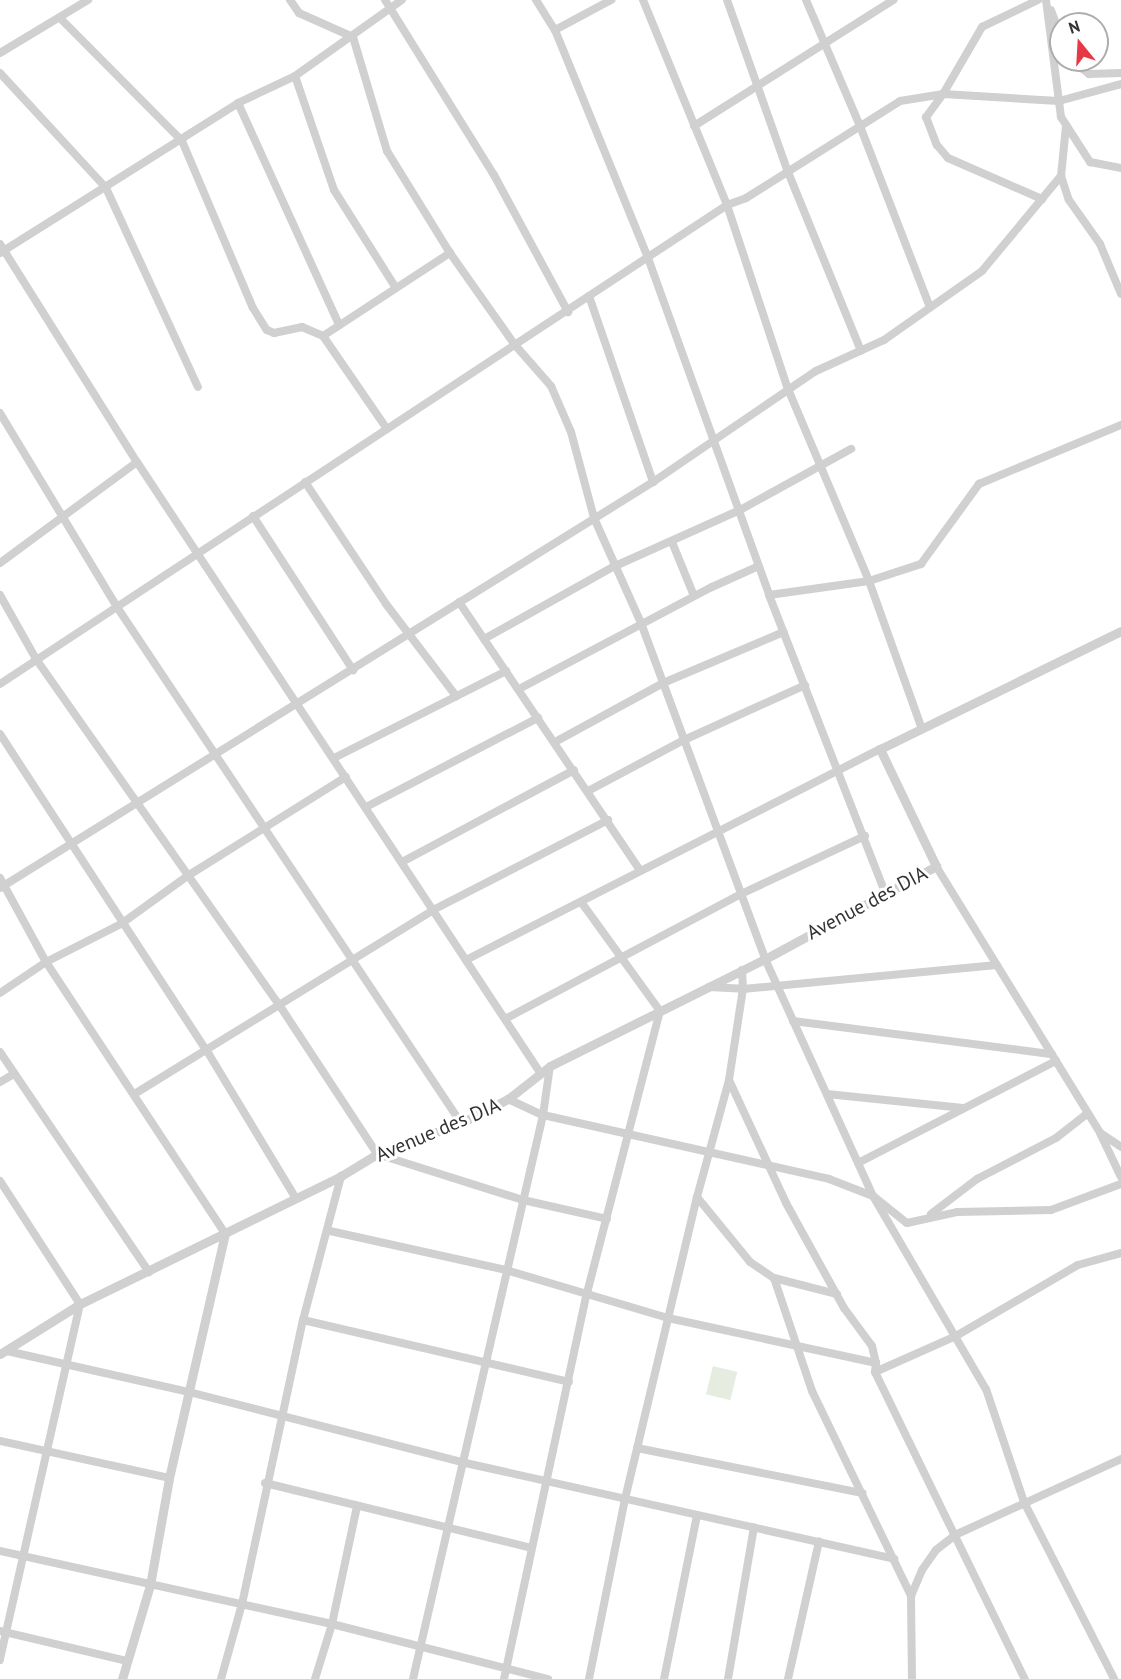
<!DOCTYPE html>
<html>
<head>
<meta charset="utf-8">
<style>
	body { margin:0 }
	#map { position:relative; width:1121px; height:1679px; overflow:hidden; background:#fff; font-family:"PT Sans",sans-serif }
	div>[style] { position:absolute }
	[style*='--x'] { left:calc(var(--x)*1px); top:calc(var(--y)*1px); width:calc(var(--w)*1px); rotate:calc(var(--a)*1deg) }
	.green>* { inset:0; background:#e6ecdf; transform-origin:0 0 }
	.minor>* { height:8px; margin:-4px; padding:0 4px; transform-origin:4px; border-radius:4px; background:#d0d0d0 }
	.tertiary>* { height:9px; margin:-4.5px; padding:0 4.5px; transform-origin:4.5px; border-radius:4.5px; background:#d0d0d0 }
	span { translate:-50% -50%; white-space:nowrap; text-align:center; line-height:1.15; -webkit-text-stroke:6px #fff; paint-order:stroke }
	.street-label { font-size:20px; color:#333 }
	.north { position:absolute; left:1049px; top:12px; width:60px; height:60px; box-sizing:border-box; background:#fff; border:2px solid #adadad; border-radius:50%; rotate:342deg; font-size:16px; font-weight:700; line-height:24px; text-align:center; color:#333 }
	.north::after { content:''; display:block; margin:auto; width:21px; height:27px; background:#e63946; clip-path:polygon(50% 0,100% 100%,50% 72%,0 100%) }
</style>
</head>
<body>
<div id="map">
	<div class="green">
		<div style="left:713px;top:1366px;width:25px;height:29px;rotate:14deg"></div>
	</div>
	<div class="minor">
		<div style="--x:290;--y:0;--w:16;--a:55"></div>
		<div style="--x:299;--y:13;--w:59;--a:24"></div>
		<div style="--x:353;--y:37;--w:119;--a:73.4"></div>
		<div style="--x:387;--y:151;--w:120;--a:58.3"></div>
		<div style="--x:450;--y:253;--w:113;--a:54.8"></div>
		<div style="--x:515;--y:345;--w:55;--a:48.7"></div>
		<div style="--x:551;--y:386;--w:50;--a:66.5"></div>
		<div style="--x:571;--y:432;--w:89;--a:75"></div>
		<div style="--x:594;--y:518;--w:115;--a:65.9"></div>
		<div style="--x:641;--y:623;--w:358;--a:69.7"></div>
		<div style="--x:765;--y:959;--w:260;--a:65.5"></div>
		<div style="--x:873;--y:1196;--w:224;--a:59.7"></div>
		<div style="--x:986;--y:1389;--w:119;--a:71.4"></div>
		<div style="--x:1024;--y:1502;--w:199;--a:63"></div>
		<div style="--x:385;--y:0;--w:206;--a:58.1"></div>
		<div style="--x:494;--y:175;--w:156;--a:61.6"></div>
		<div style="--x:536;--y:0;--w:36;--a:58"></div>
		<div style="--x:555;--y:30;--w:64;--a:-28.2"></div>
		<div style="--x:643;--y:0;--w:222;--a:67.7"></div>
		<div style="--x:727;--y:205;--w:194;--a:71.7"></div>
		<div style="--x:788;--y:389;--w:208;--a:67.1"></div>
		<div style="--x:869;--y:581;--w:157;--a:70.3"></div>
		<div style="--x:727;--y:0;--w:182;--a:70.5"></div>
		<div style="--x:788;--y:172;--w:193;--a:67.8"></div>
		<div style="--x:806;--y:0;--w:137;--a:66.8"></div>
		<div style="--x:860;--y:126;--w:194;--a:68.9"></div>
		<div style="--x:1038;--y:0;--w:62;--a:154.3"></div>
		<div style="--x:982;--y:27;--w:78;--a:120.2"></div>
		<div style="--x:943;--y:94;--w:116;--a:3.5"></div>
		<div style="--x:1059;--y:101;--w:64;--a:-15.3"></div>
		<div style="--x:1046;--y:0;--w:118;--a:82.7"></div>
		<div style="--x:1061;--y:117;--w:54;--a:57.2"></div>
		<div style="--x:1090;--y:162;--w:32;--a:11"></div>
		<div style="--x:1051;--y:10;--w:29;--a:70"></div>
		<div style="--x:60;--y:18;--w:173;--a:45.2"></div>
		<div style="--x:182;--y:141;--w:181;--a:67"></div>
		<div style="--x:253;--y:308;--w:26;--a:58"></div>
		<div style="--x:267;--y:330;--w:8;--a:23"></div>
		<div style="--x:274;--y:333;--w:29;--a:-12"></div>
		<div style="--x:302;--y:327;--w:23;--a:23"></div>
		<div style="--x:555;--y:30;--w:246;--a:67.8"></div>
		<div style="--x:648;--y:258;--w:358;--a:70.2"></div>
		<div style="--x:769;--y:595;--w:320;--a:68.7"></div>
		<div style="--x:0;--y:53;--w:103;--a:-31.1"></div>
		<div style="--x:1070;--y:60;--w:24;--a:36"></div>
		<div style="--x:1089;--y:74;--w:32;--a:-2"></div>
		<div style="--x:0;--y:73;--w:156;--a:47.3"></div>
		<div style="--x:106;--y:188;--w:219;--a:65.2"></div>
		<div style="--x:295;--y:76;--w:120;--a:71.1"></div>
		<div style="--x:334;--y:190;--w:116;--a:57.7"></div>
		<div style="--x:238;--y:103;--w:244;--a:65.5"></div>
		<div style="--x:694;--y:126;--w:236;--a:-32.3"></div>
		<div style="--x:1066;--y:126;--w:50;--a:95.7"></div>
		<div style="--x:1061;--y:176;--w:25;--a:72"></div>
		<div style="--x:1069;--y:200;--w:54;--a:54.8"></div>
		<div style="--x:1100;--y:244;--w:54;--a:67.2"></div>
		<div style="--x:0;--y:244;--w:257;--a:57.9"></div>
		<div style="--x:137;--y:462;--w:733;--a:56.57"></div>
		<div style="--x:0;--y:253;--w:281;--a:-32.2"></div>
		<div style="--x:238;--y:103;--w:63;--a:-25.3"></div>
		<div style="--x:295;--y:76;--w:131;--a:-35.4"></div>
		<div style="--x:589;--y:296;--w:197;--a:71"></div>
		<div style="--x:0;--y:413;--w:227;--a:58.9"></div>
		<div style="--x:117;--y:607;--w:620;--a:56.31"></div>
		<div style="--x:387;--y:429;--w:113;--a:-124.5"></div>
		<div style="--x:323;--y:336;--w:152;--a:-33.2"></div>
		<div style="--x:305;--y:482;--w:146;--a:56.4"></div>
		<div style="--x:386;--y:604;--w:116;--a:52.7"></div>
		<div style="--x:253;--y:516;--w:184;--a:57"></div>
		<div style="--x:672;--y:542;--w:58;--a:67.8"></div>
		<div style="--x:0;--y:563;--w:170;--a:-36.4"></div>
		<div style="--x:0;--y:595;--w:73;--a:60.6"></div>
		<div style="--x:36;--y:659;--w:421;--a:54.9"></div>
		<div style="--x:278;--y:1003;--w:181;--a:56.7"></div>
		<div style="--x:377;--y:1154;--w:153;--a:17.5"></div>
		<div style="--x:523;--y:1200;--w:86;--a:12.7"></div>
		<div style="--x:769;--y:595;--w:101;--a:-8"></div>
		<div style="--x:869;--y:581;--w:55;--a:-18.1"></div>
		<div style="--x:921;--y:564;--w:99;--a:-54.1"></div>
		<div style="--x:979;--y:484;--w:154;--a:-22.6"></div>
		<div style="--x:459;--y:602;--w:323;--a:56"></div>
		<div style="--x:484;--y:639;--w:148;--a:-29.2"></div>
		<div style="--x:613;--y:567;--w:139;--a:-24.2"></div>
		<div style="--x:740;--y:510;--w:127;--a:-28.8"></div>
		<div style="--x:0;--y:684;--w:871;--a:-33.38"></div>
		<div style="--x:727;--y:205;--w:20;--a:-20"></div>
		<div style="--x:746;--y:198;--w:182;--a:-32.2"></div>
		<div style="--x:900;--y:101;--w:44;--a:-9.2"></div>
		<div style="--x:943;--y:94;--w:29;--a:126"></div>
		<div style="--x:926;--y:117;--w:30;--a:69"></div>
		<div style="--x:937;--y:145;--w:17;--a:50"></div>
		<div style="--x:948;--y:158;--w:103;--a:23.6"></div>
		<div style="--x:519;--y:689;--w:218;--a:-27.9"></div>
		<div style="--x:712;--y:587;--w:51;--a:-24.1"></div>
		<div style="--x:0;--y:734;--w:379;--a:56.9"></div>
		<div style="--x:207;--y:1051;--w:170;--a:58.9"></div>
		<div style="--x:555;--y:742;--w:123;--a:-28.6"></div>
		<div style="--x:663;--y:683;--w:131;--a:-22.9"></div>
		<div style="--x:334;--y:758;--w:193;--a:-26.8"></div>
		<div style="--x:588;--y:791;--w:109;--a:-28"></div>
		<div style="--x:684;--y:740;--w:133;--a:-24.4"></div>
		<div style="--x:366;--y:807;--w:194;--a:-27.4"></div>
		<div style="--x:402;--y:862;--w:195;--a:-28.1"></div>
		<div style="--x:936;--y:866;--w:313;--a:58.4"></div>
		<div style="--x:1100;--y:1133;--w:49;--a:64.5"></div>
		<div style="--x:0;--y:878;--w:96;--a:61.3"></div>
		<div style="--x:46;--y:962;--w:325;--a:56.6"></div>
		<div style="--x:0;--y:888;--w:769;--a:-31.87"></div>
		<div style="--x:653;--y:482;--w:197;--a:-34.3"></div>
		<div style="--x:816;--y:371;--w:75;--a:-24.5"></div>
		<div style="--x:884;--y:340;--w:120;--a:-35.1"></div>
		<div style="--x:982;--y:271;--w:124;--a:-50.3"></div>
		<div style="--x:466;--y:960;--w:465;--a:-27"></div>
		<div style="--x:709;--y:987;--w:34;--a:3"></div>
		<div style="--x:743;--y:989;--w:255;--a:-5.4"></div>
		<div style="--x:0;--y:993;--w:55;--a:-34"></div>
		<div style="--x:46;--y:962;--w:84;--a:-26.9"></div>
		<div style="--x:121;--y:924;--w:84;--a:-35.8"></div>
		<div style="--x:189;--y:875;--w:185;--a:-32"></div>
		<div style="--x:505;--y:1019;--w:267;--a:-27.9"></div>
		<div style="--x:741;--y:894;--w:137;--a:-25.1"></div>
		<div style="--x:793;--y:1021;--w:261;--a:7.3"></div>
		<div style="--x:0;--y:1052;--w:266;--a:55.9"></div>
		<div style="--x:729;--y:1080;--w:136;--a:65.1"></div>
		<div style="--x:786;--y:1203;--w:120;--a:61.1"></div>
		<div style="--x:844;--y:1308;--w:47;--a:53.6"></div>
		<div style="--x:872;--y:1346;--w:17;--a:77"></div>
		<div style="--x:0;--y:1082;--w:16;--a:-30"></div>
		<div style="--x:136;--y:1093;--w:349;--a:-31.6"></div>
		<div style="--x:433;--y:910;--w:197;--a:-27.2"></div>
		<div style="--x:827;--y:1094;--w:137;--a:5.9"></div>
		<div style="--x:508;--y:1099;--w:38;--a:25"></div>
		<div style="--x:543;--y:1115;--w:49;--a:-81.9"></div>
		<div style="--x:1102;--y:1134;--w:23;--a:34"></div>
		<div style="--x:858;--y:1163;--w:223;--a:-27.3"></div>
		<div style="--x:0;--y:1181;--w:147;--a:57"></div>
		<div style="--x:80;--y:1304;--w:365;--a:102.7"></div>
		<div style="--x:697;--y:1197;--w:84;--a:50.8"></div>
		<div style="--x:750;--y:1262;--w:29;--a:34"></div>
		<div style="--x:774;--y:1278;--w:119;--a:71.4"></div>
		<div style="--x:812;--y:1391;--w:228;--a:64.2"></div>
		<div style="--x:931;--y:1214;--w:58;--a:-37.3"></div>
		<div style="--x:977;--y:1179;--w:89;--a:-27.4"></div>
		<div style="--x:1056;--y:1138;--w:39;--a:-38"></div>
		<div style="--x:330;--y:1231;--w:180;--a:12.5"></div>
		<div style="--x:506;--y:1270;--w:169;--a:16.5"></div>
		<div style="--x:668;--y:1318;--w:213;--a:12.2"></div>
		<div style="--x:876;--y:1363;--w:9;--a:96"></div>
		<div style="--x:875;--y:1372;--w:342;--a:64"></div>
		<div style="--x:774;--y:1278;--w:65;--a:14.3"></div>
		<div style="--x:303;--y:1320;--w:273;--a:13.1"></div>
		<div style="--x:7;--y:1351;--w:187;--a:12.7"></div>
		<div style="--x:189;--y:1392;--w:281;--a:14.4"></div>
		<div style="--x:461;--y:1462;--w:444;--a:12.6"></div>
		<div style="--x:875;--y:1372;--w:89;--a:-24"></div>
		<div style="--x:956;--y:1336;--w:141;--a:-30.2"></div>
		<div style="--x:1078;--y:1265;--w:45;--a:-15.6"></div>
		<div style="--x:0;--y:1441;--w:173;--a:12.3"></div>
		<div style="--x:637;--y:1448;--w:230;--a:11.3"></div>
		<div style="--x:265;--y:1483;--w:274;--a:13.7"></div>
		<div style="--x:0;--y:1551;--w:340;--a:12.4"></div>
		<div style="--x:332;--y:1624;--w:223;--a:14.3"></div>
		<div style="--x:0;--y:1631;--w:130;--a:13.3"></div>
		<div style="--x:221;--y:1679;--w:78;--a:-74.4"></div>
		<div style="--x:242;--y:1604;--w:290;--a:-77.9"></div>
		<div style="--x:303;--y:1320;--w:149;--a:-75.2"></div>
		<div style="--x:315;--y:1679;--w:58;--a:-72.8"></div>
		<div style="--x:332;--y:1624;--w:121;--a:-78"></div>
		<div style="--x:413;--y:1679;--w:579;--a:-77.02"></div>
		<div style="--x:543;--y:1115;--w:293;--a:12.6"></div>
		<div style="--x:829;--y:1179;--w:47;--a:21.1"></div>
		<div style="--x:873;--y:1196;--w:43;--a:38.5"></div>
		<div style="--x:907;--y:1223;--w:51;--a:-12.4"></div>
		<div style="--x:957;--y:1212;--w:94;--a:-1.2"></div>
		<div style="--x:1051;--y:1210;--w:75;--a:-20.4"></div>
		<div style="--x:504;--y:1679;--w:395;--a:-77.9"></div>
		<div style="--x:587;--y:1293;--w:291;--a:-75.5"></div>
		<div style="--x:660;--y:1011;--w:135;--a:-125.9"></div>
		<div style="--x:589;--y:1679;--w:184;--a:-78.7"></div>
		<div style="--x:625;--y:1499;--w:310;--a:-76.6"></div>
		<div style="--x:697;--y:1197;--w:121;--a:-74.7"></div>
		<div style="--x:729;--y:1080;--w:92;--a:-81.3"></div>
		<div style="--x:743;--y:989;--w:19;--a:-93"></div>
		<div style="--x:664;--y:1679;--w:167;--a:-78.6"></div>
		<div style="--x:728;--y:1679;--w:154;--a:-80.3"></div>
		<div style="--x:788;--y:1679;--w:141;--a:-77.3"></div>
		<div style="--x:912;--y:1679;--w:83;--a:-90.7"></div>
		<div style="--x:911;--y:1596;--w:28;--a:-67"></div>
		<div style="--x:922;--y:1570;--w:24;--a:-55"></div>
		<div style="--x:936;--y:1550;--w:24;--a:-38"></div>
		<div style="--x:955;--y:1535;--w:183;--a:-24.6"></div>
	</div>
	<div class="tertiary">
		<div style="--x:0;--y:1354;--w:94;--a:-32"></div>
		<div style="--x:80;--y:1304;--w:291;--a:-26.1"></div>
		<div style="--x:341;--y:1176;--w:42;--a:-31.4"></div>
		<div style="--x:377;--y:1154;--w:90;--a:-20.3"></div>
		<div style="--x:461;--y:1123;--w:53;--a:-27.1"></div>
		<div style="--x:508;--y:1099;--w:53;--a:-38.2"></div>
		<div style="--x:550;--y:1066;--w:240;--a:-26.5"></div>
		<div style="--x:765;--y:959;--w:195;--a:-28.5"></div>
		<div style="--x:936;--y:866;--w:130;--a:-115.6"></div>
		<div style="--x:880;--y:749;--w:268;--a:-26.1"></div>
		<div style="--x:122;--y:1679;--w:98;--a:-73.4"></div>
		<div style="--x:150;--y:1585;--w:109;--a:-79.9"></div>
		<div style="--x:169;--y:1478;--w:251;--a:-77.1"></div>
	</div>
	<div class="street-label">
		<span style="left:867px;top:903px;rotate:-28deg">Avenue des DIA</span>
		<span style="left:438px;top:1130px;rotate:-23deg">Avenue des DIA</span>
	</div>
	<div class="north">N</div>
</div>
</body>
</html>
